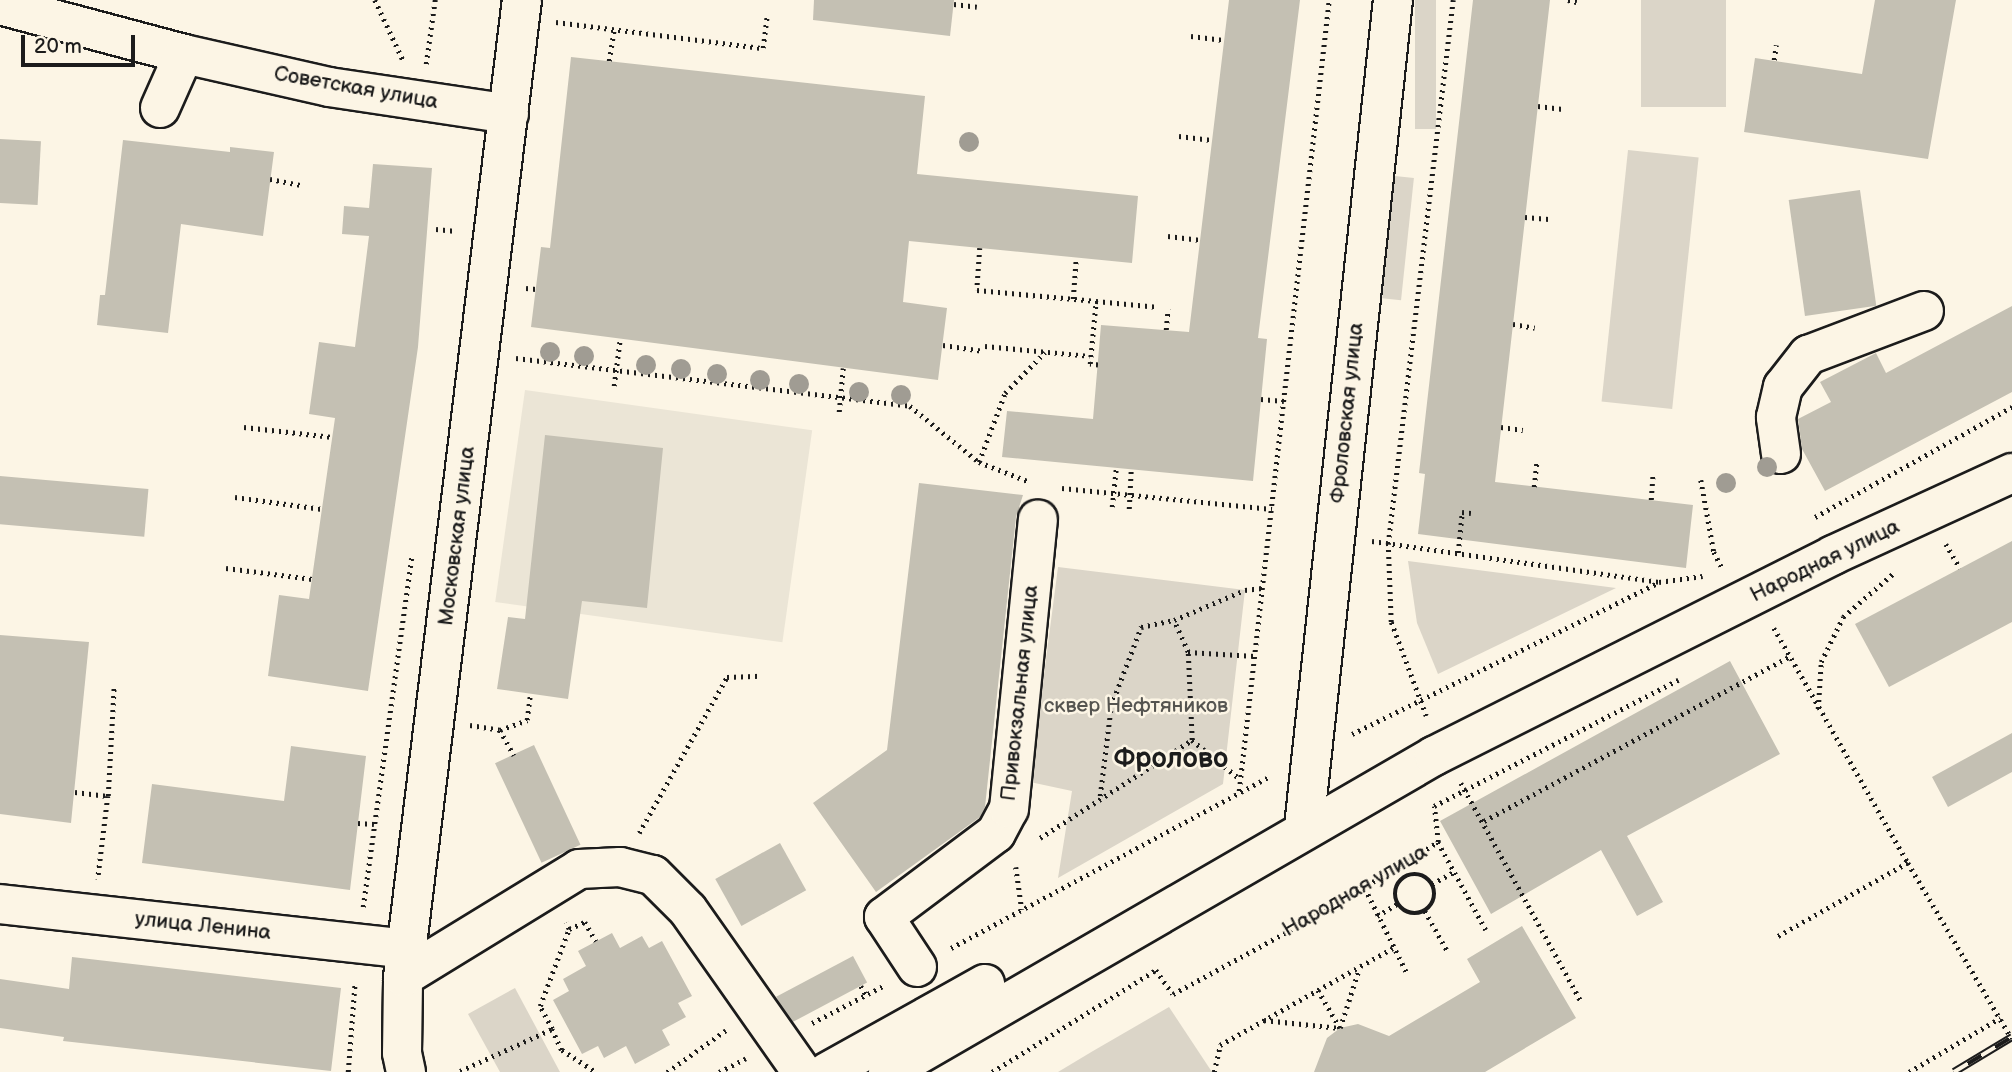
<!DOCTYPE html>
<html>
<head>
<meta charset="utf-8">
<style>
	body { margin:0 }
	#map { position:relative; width:2012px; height:1072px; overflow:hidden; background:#fcf5e5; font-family:"Balsamiq Sans",sans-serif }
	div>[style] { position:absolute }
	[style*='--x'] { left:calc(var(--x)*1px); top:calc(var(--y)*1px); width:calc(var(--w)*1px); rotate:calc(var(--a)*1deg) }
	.built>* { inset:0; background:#ebe5d6; transform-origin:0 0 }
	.green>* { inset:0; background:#dbd5c8; transform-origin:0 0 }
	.building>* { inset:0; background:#c4c0b3; transform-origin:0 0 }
	.path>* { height:4.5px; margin-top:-2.25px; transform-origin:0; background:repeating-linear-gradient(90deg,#1c1c1c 0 2px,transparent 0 7px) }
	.path>.ring { margin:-2.25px; padding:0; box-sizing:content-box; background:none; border:4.5px solid #1c1c1c; border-radius:50% }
	.roads { filter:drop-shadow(2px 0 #1c1c1c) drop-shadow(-2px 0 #1c1c1c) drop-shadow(0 2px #1c1c1c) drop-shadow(0 -2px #1c1c1c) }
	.minor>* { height:38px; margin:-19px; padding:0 19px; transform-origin:19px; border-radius:19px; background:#fcf5e5 }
	.rail>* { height:8px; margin-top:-4px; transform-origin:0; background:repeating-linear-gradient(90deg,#fcf5e5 0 16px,#1c1c1c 0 32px); box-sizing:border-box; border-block:2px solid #1c1c1c }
	.path-bridge>* { height:4.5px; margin-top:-2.25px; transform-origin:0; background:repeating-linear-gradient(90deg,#1c1c1c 0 2px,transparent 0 7px) }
	.trees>* { width:20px; height:20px; margin:-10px; border-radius:50%; background:#a09c93 }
	span { translate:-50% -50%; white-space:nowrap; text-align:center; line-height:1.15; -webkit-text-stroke:5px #fcf5e5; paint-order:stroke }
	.street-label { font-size:21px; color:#1c1c1c }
	.park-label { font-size:21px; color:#555450 }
	.district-label { font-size:28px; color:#1c1c1c; font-weight:700 }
	.scale { position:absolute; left:21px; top:35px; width:114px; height:32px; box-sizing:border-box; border:4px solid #1c1c1c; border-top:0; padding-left:9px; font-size:21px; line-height:24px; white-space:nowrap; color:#1c1c1c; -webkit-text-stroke:5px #fcf5e5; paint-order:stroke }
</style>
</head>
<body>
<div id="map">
	<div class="built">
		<div style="left:525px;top:390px;width:290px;height:214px;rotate:8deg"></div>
	</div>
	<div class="green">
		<div style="left:1415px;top:0;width:21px;height:129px"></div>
		<div style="left:1641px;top:0;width:85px;height:107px"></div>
		<div style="left:1628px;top:150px;width:71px;height:253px;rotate:6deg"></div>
		<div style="left:1395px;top:176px;width:19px;height:123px;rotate:6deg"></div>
		<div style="clip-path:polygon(1408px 561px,1616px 588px,1438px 674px,1417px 623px)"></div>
		<div style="clip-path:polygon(1058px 567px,1245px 590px,1223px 784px,1058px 878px,1072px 791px,1030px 782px)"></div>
		<div style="clip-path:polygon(515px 988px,560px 1072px,500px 1072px,468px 1014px)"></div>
		<div style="clip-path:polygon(1169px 1007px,1212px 1072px,1058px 1072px,1093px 1051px)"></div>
	</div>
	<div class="building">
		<div style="clip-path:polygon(814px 0,954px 0,950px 36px,813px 20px)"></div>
		<div style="clip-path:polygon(1229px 0,1300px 0,1258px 338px,1267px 339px,1253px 481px,1002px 457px,1007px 411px,1093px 419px,1101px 325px,1189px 332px)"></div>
		<div style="clip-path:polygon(1473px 0,1550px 0,1495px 482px,1693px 505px,1686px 568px,1418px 534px,1425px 474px,1419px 473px)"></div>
		<div style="clip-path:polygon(1875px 0,1956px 0,1928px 159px,1744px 132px,1755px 58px,1862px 74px)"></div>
		<div style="clip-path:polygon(571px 57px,925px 96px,917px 174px,1138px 196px,1132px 263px,909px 241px,903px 302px,947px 308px,938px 380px,531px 327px,541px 247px,550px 248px)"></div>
		<div style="left:0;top:139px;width:41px;height:64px;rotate:3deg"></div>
		<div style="clip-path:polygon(123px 140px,230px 152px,230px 147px,274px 152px,263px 236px,181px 224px,168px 333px,97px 325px,100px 295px,105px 295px)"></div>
		<div style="clip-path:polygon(373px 164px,432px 168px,418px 347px,368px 691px,268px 676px,279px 595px,309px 599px,335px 418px,309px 414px,319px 342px,355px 347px,369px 236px,342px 234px,344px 206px,369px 208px)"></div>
		<div style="left:1860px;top:190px;width:117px;height:72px;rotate:82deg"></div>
		<div style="clip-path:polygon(2012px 306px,2012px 392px,1825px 491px,1802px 449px,1798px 419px,1831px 402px,1820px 382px,1876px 353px,1886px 373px)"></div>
		<div style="clip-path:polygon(545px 435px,663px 448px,647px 608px,582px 601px,568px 699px,497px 689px,508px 617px,525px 619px)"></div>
		<div style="left:0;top:476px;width:149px;height:48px;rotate:5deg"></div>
		<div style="clip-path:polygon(919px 483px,1023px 495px,1016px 517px,985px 807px,980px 817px,876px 892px,813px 803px,887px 750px)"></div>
		<div style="clip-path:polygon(2012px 541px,2012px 622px,1889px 687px,1855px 624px)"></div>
		<div style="clip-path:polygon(0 635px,89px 642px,71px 823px,0 814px)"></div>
		<div style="clip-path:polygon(1730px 661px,1780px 754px,1627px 836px,1663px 902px,1637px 916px,1601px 850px,1491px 914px,1440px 821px)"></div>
		<div style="clip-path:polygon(2012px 733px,2012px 772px,1948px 807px,1932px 777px)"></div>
		<div style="left:534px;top:745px;width:110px;height:43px;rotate:65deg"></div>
		<div style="clip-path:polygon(291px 746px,366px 756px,350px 890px,142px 863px,152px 784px,284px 801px)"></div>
		<div style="left:780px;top:843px;width:54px;height:74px;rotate:61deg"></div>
		<div style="clip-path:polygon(1522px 926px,1576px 1018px,1485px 1072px,1314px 1072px,1327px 1038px,1340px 1028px,1358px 1024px,1389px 1036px,1480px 982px,1467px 959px)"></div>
		<div style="clip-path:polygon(612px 933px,620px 948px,642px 936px,649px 948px,662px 941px,692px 996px,678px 1003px,686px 1017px,662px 1030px,670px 1045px,635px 1064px,626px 1046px,604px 1058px,598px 1046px,582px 1054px,553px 1000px,569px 991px,563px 979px,586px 966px,578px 951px)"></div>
		<div style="left:853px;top:956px;width:30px;height:87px;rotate:62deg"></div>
		<div style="clip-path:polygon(72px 957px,341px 988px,331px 1071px,63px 1041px,64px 1037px,0 1028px,0 979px,69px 989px)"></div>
	</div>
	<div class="path">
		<div style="--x:375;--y:0;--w:66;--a:65"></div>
		<div style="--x:1568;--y:0;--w:9;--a:13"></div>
		<div style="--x:954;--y:4;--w:23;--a:7"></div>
		<div style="--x:556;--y:22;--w:209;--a:7.2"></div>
		<div style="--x:763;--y:48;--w:34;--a:-83"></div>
		<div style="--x:1191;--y:36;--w:33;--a:7"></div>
		<div style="--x:1774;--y:60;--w:15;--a:-82"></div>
		<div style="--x:609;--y:61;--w:32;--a:-81"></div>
		<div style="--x:426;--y:64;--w:65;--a:-82"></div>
		<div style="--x:1538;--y:106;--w:25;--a:7"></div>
		<div style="--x:1179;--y:136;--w:33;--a:7"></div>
		<div style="--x:270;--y:179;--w:32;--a:11"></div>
		<div style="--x:1525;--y:217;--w:24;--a:5"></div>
		<div style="--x:436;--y:229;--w:20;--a:6"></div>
		<div style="--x:1168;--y:236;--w:31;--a:7"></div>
		<div style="--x:980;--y:248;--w:42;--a:94.1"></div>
		<div style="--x:977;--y:290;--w:120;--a:5.3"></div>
		<div style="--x:526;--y:288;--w:10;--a:6"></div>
		<div style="--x:1073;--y:299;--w:41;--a:-85.8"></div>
		<div style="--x:1513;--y:324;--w:22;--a:10"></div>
		<div style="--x:1166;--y:330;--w:21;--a:-85"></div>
		<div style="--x:943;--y:345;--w:41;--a:8.3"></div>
		<div style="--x:985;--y:346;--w:105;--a:5.4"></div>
		<div style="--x:516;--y:358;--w:397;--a:6.9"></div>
		<div style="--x:910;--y:406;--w:89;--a:39.1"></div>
		<div style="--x:979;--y:462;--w:55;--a:21.4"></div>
		<div style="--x:1098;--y:365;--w:8;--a:-173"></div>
		<div style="--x:1090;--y:364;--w:63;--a:-84.6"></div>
		<div style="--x:1096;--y:301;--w:63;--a:5.4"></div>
		<div style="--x:614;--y:386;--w:47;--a:-82.7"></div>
		<div style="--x:1261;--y:399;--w:23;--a:5"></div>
		<div style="--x:839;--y:412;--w:44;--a:-84.8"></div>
		<div style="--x:244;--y:427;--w:89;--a:6.5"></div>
		<div style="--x:1501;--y:427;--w:22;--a:8"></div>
		<div style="--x:979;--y:462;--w:74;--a:-69.4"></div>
		<div style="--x:1005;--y:393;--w:57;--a:-45.7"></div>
		<div style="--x:1701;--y:480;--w:73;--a:79.8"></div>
		<div style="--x:1714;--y:552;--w:20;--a:63"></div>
		<div style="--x:1534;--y:487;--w:27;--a:-84"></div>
		<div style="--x:1062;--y:488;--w:211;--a:5.7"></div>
		<div style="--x:235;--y:497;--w:88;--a:7.9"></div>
		<div style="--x:1651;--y:500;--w:26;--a:-86"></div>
		<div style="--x:1112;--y:507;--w:39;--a:-84"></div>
		<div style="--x:1129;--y:509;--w:40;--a:-87.1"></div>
		<div style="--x:1815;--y:517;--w:226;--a:-29.2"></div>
		<div style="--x:1372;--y:541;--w:290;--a:8.1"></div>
		<div style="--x:1659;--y:582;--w:44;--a:-7.8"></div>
		<div style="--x:1946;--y:544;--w:28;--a:60"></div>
		<div style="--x:1458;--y:553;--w:41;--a:-84.4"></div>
		<div style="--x:1462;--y:512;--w:9;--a:6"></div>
		<div style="--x:226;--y:568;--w:87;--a:7.3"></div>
		<div style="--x:1774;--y:628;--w:271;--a:60.3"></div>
		<div style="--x:1908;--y:863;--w:150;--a:150.5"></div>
		<div style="--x:1188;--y:652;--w:67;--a:3.4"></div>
		<div style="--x:1818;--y:709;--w:47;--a:-86.3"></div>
		<div style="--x:1821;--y:662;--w:50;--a:-63.9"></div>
		<div style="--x:1843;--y:617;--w:69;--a:-40.9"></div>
		<div style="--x:1426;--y:716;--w:100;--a:-110.4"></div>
		<div style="--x:1391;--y:622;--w:78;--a:-92.2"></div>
		<div style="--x:1388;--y:544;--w:548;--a:-83.19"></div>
		<div style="--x:470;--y:725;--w:30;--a:9"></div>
		<div style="--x:500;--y:730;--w:29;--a:61"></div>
		<div style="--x:500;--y:730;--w:29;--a:-20"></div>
		<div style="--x:527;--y:720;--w:26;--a:-83"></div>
		<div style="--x:1352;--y:734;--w:343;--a:-26.3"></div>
		<div style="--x:1192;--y:740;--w:62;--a:39.1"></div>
		<div style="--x:1461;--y:783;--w:251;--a:61.2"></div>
		<div style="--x:1239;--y:791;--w:796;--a:-83.51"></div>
		<div style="--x:75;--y:792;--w:33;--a:7"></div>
		<div style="--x:108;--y:796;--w:84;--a:96.9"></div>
		<div style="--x:108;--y:796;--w:111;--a:-86.9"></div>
		<div style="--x:1100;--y:796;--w:91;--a:-83"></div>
		<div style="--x:1111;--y:706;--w:85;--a:-69.2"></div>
		<div style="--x:1141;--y:627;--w:34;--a:-12"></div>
		<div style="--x:1484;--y:821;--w:348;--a:-28.3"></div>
		<div style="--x:358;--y:823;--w:16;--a:4"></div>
		<div style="--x:639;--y:833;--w:179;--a:-60.6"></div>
		<div style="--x:727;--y:677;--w:34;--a:-2"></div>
		<div style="--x:1040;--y:838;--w:181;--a:-32.8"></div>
		<div style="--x:1192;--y:740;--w:88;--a:-92.6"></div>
		<div style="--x:1188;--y:652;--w:35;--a:-114"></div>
		<div style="--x:1174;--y:620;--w:77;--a:-22.9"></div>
		<div style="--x:1245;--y:590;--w:17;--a:-7"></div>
		<div style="--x:1438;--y:842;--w:100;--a:61.4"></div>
		<div style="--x:1016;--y:867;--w:43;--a:82.1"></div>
		<div class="ring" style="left:1395px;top:874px;width:35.5px;height:35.5px"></div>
		<div style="--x:1432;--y:884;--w:26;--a:-29"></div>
		<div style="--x:1365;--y:888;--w:97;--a:63.7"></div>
		<div style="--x:363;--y:907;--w:354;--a:-82.1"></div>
		<div style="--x:1425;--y:911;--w:47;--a:60.7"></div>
		<div style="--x:1377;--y:916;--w:23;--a:-31"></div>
		<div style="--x:569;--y:929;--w:17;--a:-24"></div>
		<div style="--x:585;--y:922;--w:22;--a:60"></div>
		<div style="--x:951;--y:948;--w:362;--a:-28.3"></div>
		<div style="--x:861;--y:986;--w:10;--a:61"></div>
		<div style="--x:1318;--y:990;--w:44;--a:59.9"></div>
		<div style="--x:1264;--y:1020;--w:76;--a:6"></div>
		<div style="--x:812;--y:1023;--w:82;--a:-27.5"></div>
		<div style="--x:1340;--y:1028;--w:62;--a:-72.1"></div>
		<div style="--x:552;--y:1029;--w:23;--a:65"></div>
		<div style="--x:562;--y:1050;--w:40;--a:32.9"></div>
		<div style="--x:460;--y:1071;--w:101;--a:-24.5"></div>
		<div style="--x:552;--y:1029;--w:26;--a:-118"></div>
		<div style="--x:540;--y:1006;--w:82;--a:-69.4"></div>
		<div style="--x:569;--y:929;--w:7;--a:-117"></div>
		<div style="--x:348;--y:1072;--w:90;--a:-85.6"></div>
		<div style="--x:667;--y:1072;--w:72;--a:-35.4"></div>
		<div style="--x:719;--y:1072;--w:30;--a:-27"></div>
		<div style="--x:992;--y:1072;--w:193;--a:-31.9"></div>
		<div style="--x:1156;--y:970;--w:29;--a:55"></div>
		<div style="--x:1173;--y:994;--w:173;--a:-28.6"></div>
		<div style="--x:1325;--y:911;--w:132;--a:-31.4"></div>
		<div style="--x:1438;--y:842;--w:36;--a:-96"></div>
		<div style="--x:1434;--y:806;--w:275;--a:-27.3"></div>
		<div style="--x:1214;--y:1072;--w:28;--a:-77"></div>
		<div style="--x:1220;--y:1045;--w:198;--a:-29.3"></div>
		<div style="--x:1909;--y:1072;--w:106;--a:-30.7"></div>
	</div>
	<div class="roads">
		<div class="minor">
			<div style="--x:0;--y:5;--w:190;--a:14.9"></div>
			<div style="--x:184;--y:54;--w:149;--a:12.8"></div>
			<div style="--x:329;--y:87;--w:182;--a:8.5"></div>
			<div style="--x:160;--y:108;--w:59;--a:-66"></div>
			<div style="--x:1781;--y:454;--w:37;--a:-98"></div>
			<div style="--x:1776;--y:417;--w:31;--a:-77"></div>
			<div style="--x:1783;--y:387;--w:41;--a:-52"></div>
			<div style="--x:1808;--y:355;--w:124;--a:-20.8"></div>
			<div style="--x:1304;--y:827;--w:832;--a:-83.86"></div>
			<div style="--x:0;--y:904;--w:409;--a:6.3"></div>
			<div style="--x:917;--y:967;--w:60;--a:-123.4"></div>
			<div style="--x:884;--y:917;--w:140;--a:-36.9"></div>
			<div style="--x:996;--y:833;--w:27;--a:-62"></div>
			<div style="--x:1009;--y:809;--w:291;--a:-84.3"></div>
			<div style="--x:403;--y:977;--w:206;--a:-31.5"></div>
			<div style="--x:579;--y:869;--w:41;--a:-2.8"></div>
			<div style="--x:620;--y:867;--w:34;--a:14"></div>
			<div style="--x:653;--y:875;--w:49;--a:45"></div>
			<div style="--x:688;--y:910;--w:198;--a:54.9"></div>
			<div style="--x:406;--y:1072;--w:19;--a:-102"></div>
			<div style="--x:402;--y:1053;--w:76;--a:-89.2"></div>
			<div style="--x:403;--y:977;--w:984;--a:-83.06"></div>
			<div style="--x:827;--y:1072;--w:181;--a:-29.1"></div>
			<div style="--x:888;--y:1072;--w:631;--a:-30.06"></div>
			<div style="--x:1434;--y:756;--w:447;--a:-26.7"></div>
			<div style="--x:1833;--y:555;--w:197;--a:-24.6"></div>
		</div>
	</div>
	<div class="rail">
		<div style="--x:1954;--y:1072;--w:68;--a:-31.1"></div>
	</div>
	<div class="path-bridge">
		<div style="--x:1908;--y:863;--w:204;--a:59.4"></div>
	</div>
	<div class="trees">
		<div style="left:969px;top:142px"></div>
		<div style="left:550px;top:352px"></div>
		<div style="left:584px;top:356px"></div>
		<div style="left:646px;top:365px"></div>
		<div style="left:681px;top:369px"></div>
		<div style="left:717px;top:374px"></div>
		<div style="left:760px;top:380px"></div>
		<div style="left:799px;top:384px"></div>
		<div style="left:859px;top:392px"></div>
		<div style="left:901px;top:395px"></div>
		<div style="left:1767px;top:467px"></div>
		<div style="left:1726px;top:483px"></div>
	</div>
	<div class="street-label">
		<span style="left:356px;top:88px;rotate:10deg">Советская улица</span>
		<span style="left:1347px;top:413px;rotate:-84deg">Фроловская улица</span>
		<span style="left:457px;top:536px;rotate:-83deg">Московская улица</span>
		<span style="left:1825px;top:561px;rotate:-26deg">Народная улица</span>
		<span style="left:1020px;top:693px;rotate:-84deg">Привокзальная улица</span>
		<span style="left:1355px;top:891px;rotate:-30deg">Народная улица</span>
		<span style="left:203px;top:926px;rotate:6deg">улица Ленина</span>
	</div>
	<div class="park-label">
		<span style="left:1136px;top:706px">сквер Нефтяников</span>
	</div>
	<div class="district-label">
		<span style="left:1171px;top:759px">Фролово</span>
	</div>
	<div class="scale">20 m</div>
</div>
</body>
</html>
